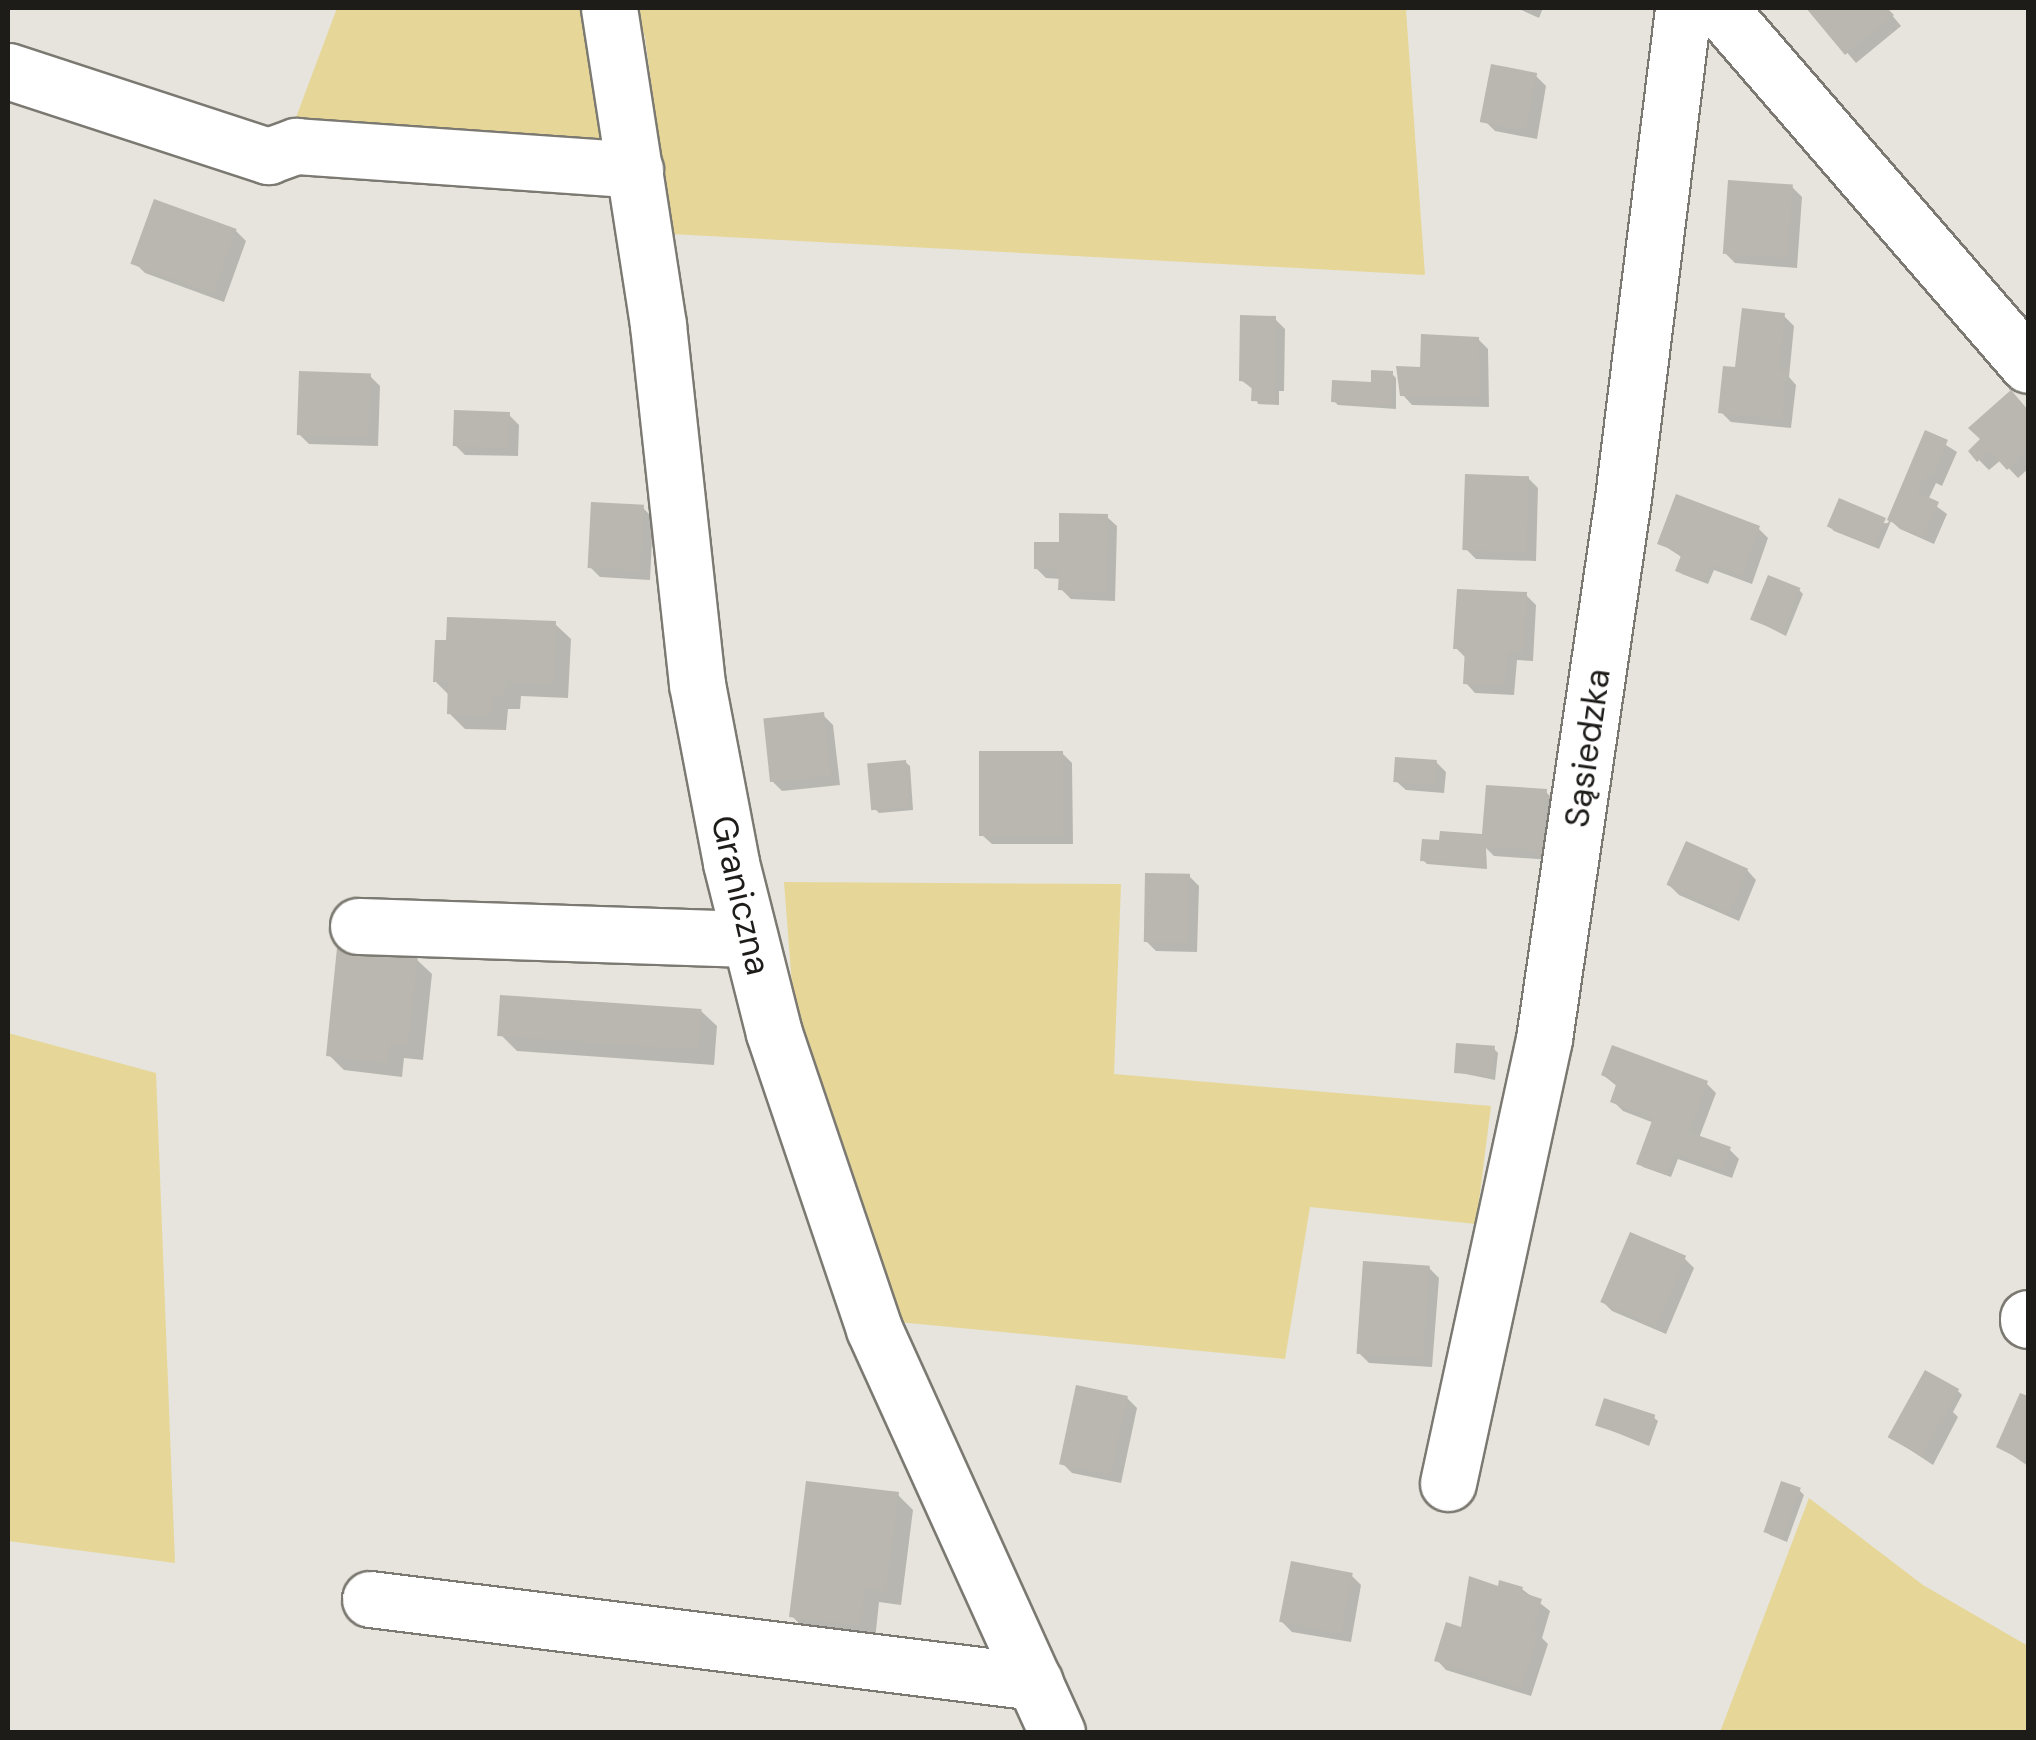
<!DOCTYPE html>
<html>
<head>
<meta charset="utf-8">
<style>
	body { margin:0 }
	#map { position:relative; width:2036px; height:1740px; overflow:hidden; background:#e6e4dc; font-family:"DM Sans",sans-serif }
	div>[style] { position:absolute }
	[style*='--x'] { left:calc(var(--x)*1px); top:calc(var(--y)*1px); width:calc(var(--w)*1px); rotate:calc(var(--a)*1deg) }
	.green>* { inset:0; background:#e6d798 }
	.shadow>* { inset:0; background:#0003 }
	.building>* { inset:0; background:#b9b7af; transform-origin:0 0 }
	.roads { filter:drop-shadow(2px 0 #7b7971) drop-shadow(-2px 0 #7b7971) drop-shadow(0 2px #7b7971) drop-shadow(0 -2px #7b7971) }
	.minor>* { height:55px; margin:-27.5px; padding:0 27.5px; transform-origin:27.5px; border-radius:27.5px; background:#fff }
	span { translate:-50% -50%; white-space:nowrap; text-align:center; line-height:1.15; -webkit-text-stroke:8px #fff; paint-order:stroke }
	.street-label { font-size:35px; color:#1d1c19 }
	.frame { position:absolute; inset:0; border:10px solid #1d1c19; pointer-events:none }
</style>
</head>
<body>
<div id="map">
	<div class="green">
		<div style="clip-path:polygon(337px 8px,594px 8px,603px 35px,602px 147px,289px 136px)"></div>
		<div style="clip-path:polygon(635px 8px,1406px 10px,1425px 275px,671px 234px,645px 37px)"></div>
		<div style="clip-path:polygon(784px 882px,1121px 884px,1114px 1074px,1491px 1106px,1476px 1224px,1310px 1207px,1285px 1359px,898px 1322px,798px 1063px)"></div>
		<div style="clip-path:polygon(8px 1033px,156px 1073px,175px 1563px,8px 1541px)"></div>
		<div style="clip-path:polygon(1809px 1498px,1923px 1585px,2028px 1646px,2028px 1732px,1720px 1732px)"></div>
	</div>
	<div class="shadow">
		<div style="clip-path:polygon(1517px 8px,1543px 8px,1539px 18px)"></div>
		<div style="clip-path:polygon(1809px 8px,1886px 8px,1901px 26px,1856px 63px)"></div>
		<div style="clip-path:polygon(1536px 76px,1546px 86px,1537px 139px,1495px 131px,1485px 121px)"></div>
		<div style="clip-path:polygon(1792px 187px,1802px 197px,1797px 268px,1735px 263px,1725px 253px)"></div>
		<div style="clip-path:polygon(236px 231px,246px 241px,224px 302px,145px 273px,135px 263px)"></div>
		<div style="clip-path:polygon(1784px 316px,1794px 326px,1789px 377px,1796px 385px,1791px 428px,1731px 422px,1721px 412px,1737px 370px)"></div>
		<div style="clip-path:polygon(1275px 319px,1285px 329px,1284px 391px,1279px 391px,1279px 405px,1258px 404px,1254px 390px,1241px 380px)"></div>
		<div style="clip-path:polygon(1478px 339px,1488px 349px,1489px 407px,1412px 405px,1402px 394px,1422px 370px)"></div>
		<div style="clip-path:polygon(1392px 374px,1396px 378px,1396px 409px,1338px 405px,1334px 401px)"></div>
		<div style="clip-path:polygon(370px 376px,380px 386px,378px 446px,309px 444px,299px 434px)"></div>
		<div style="clip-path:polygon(2021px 403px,2028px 412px,2028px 469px,2018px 478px,2001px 460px,1989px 470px,1979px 460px)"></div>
		<div style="clip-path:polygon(509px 415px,519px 425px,518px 456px,465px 455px,455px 445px)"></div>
		<div style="clip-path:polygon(1927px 433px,1957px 452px,1942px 486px,1936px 483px,1928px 500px,1947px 514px,1934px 544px,1900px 529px,1891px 521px,1879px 549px,1834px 531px,1830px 527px,1888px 523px)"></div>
		<div style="clip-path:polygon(1528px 478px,1538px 488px,1536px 561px,1476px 559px,1466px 549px)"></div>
		<div style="clip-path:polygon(643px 508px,653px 518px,650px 580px,600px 577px,590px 567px)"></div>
		<div style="clip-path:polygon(1107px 517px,1117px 526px,1115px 601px,1071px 599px,1061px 589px,1061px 579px,1046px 578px,1036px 568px,1061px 545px)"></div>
		<div style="clip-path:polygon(1758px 528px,1768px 538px,1752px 584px,1714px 570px,1708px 584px,1682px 574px,1678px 570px,1683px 558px,1660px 543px)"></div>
		<div style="clip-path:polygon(1799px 590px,1803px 594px,1786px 636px,1753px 619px)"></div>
		<div style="clip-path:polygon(1526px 595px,1536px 605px,1533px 661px,1517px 660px,1514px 695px,1475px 693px,1466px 683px,1467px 659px,1456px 648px)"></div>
		<div style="clip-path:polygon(555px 624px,571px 639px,568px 698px,521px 696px,520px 709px,508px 709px,506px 730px,465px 729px,449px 713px,450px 696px,435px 681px,448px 643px)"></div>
		<div style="clip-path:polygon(823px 715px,833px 725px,840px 785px,782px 791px,772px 781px)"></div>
		<div style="clip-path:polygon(1062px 753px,1072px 763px,1073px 844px,992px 844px,982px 835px)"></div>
		<div style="clip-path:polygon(905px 762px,910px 766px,913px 810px,879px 813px,875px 809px)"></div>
		<div style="clip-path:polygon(1436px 762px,1446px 772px,1444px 793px,1406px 790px,1396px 781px)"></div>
		<div style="clip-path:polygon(1545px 791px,1555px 801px,1551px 860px,1494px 856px,1486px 848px,1487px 869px,1427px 864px,1423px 860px,1484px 836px)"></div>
		<div style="clip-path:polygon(1747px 870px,1756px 880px,1739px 921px,1679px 895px,1669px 885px)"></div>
		<div style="clip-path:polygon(1189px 876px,1199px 886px,1197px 952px,1156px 951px,1146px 941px)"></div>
		<div style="clip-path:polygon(416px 959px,432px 974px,423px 1060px,404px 1058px,402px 1077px,344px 1070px,329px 1055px)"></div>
		<div style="clip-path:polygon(701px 1011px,717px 1026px,714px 1065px,517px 1051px,501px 1035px)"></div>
		<div style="clip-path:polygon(1494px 1049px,1498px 1053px,1495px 1080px,1456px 1072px)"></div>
		<div style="clip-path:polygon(1603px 1075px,1706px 1083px,1716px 1093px,1699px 1138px,1729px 1149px,1739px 1159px,1732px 1178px,1678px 1159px,1671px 1177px,1643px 1167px,1639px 1163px,1654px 1123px,1623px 1111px,1613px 1101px,1618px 1087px)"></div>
		<div style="clip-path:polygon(1684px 1258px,1694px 1268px,1666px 1334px,1612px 1311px,1602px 1301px)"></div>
		<div style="clip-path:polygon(1429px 1268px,1439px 1278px,1432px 1367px,1369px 1363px,1359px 1353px)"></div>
		<div style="clip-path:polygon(1958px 1391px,1962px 1395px,1953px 1412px,1958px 1417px,1933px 1465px,1892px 1438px)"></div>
		<div style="clip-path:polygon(2022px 1396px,2028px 1399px,2028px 1466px,1999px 1446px)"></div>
		<div style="clip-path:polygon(1127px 1398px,1137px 1408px,1121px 1483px,1072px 1473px,1062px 1463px)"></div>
		<div style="clip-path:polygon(1653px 1417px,1658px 1421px,1649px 1446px,1598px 1425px)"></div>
		<div style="clip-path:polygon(1799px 1490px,1804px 1495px,1787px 1542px,1770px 1535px,1766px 1531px)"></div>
		<div style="clip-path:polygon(898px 1495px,913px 1510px,901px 1605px,879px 1602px,875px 1640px,807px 1632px,792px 1616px)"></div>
		<div style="clip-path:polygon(1351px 1575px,1361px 1585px,1351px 1642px,1292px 1632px,1282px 1622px)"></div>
		<div style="clip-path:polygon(1500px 1589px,1522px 1589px,1550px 1611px,1542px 1638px,1548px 1644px,1531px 1696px,1446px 1670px,1437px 1660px)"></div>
	</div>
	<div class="building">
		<div style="clip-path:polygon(1806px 8px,1887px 8px,1894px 15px,1845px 55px)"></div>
		<div style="left:1491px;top:64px;width:47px;height:59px;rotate:11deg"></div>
		<div style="left:1728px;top:180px;width:65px;height:74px;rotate:4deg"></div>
		<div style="left:154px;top:199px;width:88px;height:69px;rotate:20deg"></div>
		<div style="clip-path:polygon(1742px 308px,1785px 313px,1779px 371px,1787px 372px,1782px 420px,1718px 413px,1723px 366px,1735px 367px)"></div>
		<div style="clip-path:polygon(1240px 315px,1276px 316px,1275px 402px,1251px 401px,1252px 382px,1239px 381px)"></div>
		<div style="clip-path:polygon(1421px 334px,1479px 337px,1481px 398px,1400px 396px,1396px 366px,1420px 367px)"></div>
		<div style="clip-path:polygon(1371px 370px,1393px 371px,1392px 406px,1331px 402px,1332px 380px,1371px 382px)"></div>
		<div style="left:299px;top:371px;width:72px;height:64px;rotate:2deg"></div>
		<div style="clip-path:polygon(2011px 390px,2028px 410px,2028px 450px,2007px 470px,1990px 451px,1977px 462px,1968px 451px,1980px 439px,1968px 428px)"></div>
		<div style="left:454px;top:410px;width:56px;height:36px;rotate:2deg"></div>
		<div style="clip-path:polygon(1925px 430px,1948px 440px,1932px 477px,1926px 475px,1917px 492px,1939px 502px,1924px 536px,1887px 520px)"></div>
		<div style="left:1465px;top:474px;width:64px;height:76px;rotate:2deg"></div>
		<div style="clip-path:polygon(1676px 494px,1760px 526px,1742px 576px,1711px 564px,1704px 582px,1675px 571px,1682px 553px,1657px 544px)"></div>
		<div style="left:1839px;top:498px;width:51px;height:31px;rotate:23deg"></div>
		<div style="left:591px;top:502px;width:53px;height:66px;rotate:3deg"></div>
		<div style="clip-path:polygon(1059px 513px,1108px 514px,1106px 593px,1058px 590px,1059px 570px,1034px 569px,1034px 542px,1059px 542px)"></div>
		<div style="left:1768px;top:575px;width:35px;height:48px;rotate:22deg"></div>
		<div style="clip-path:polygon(1457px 589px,1527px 592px,1524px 652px,1508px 651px,1505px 686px,1463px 684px,1465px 649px,1453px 649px)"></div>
		<div style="clip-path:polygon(447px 617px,556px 621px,554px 684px,506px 682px,505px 695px,493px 695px,492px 716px,447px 714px,448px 682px,433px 682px,435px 640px,446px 640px)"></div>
		<div style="left:824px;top:712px;width:64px;height:61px;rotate:84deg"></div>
		<div style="left:979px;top:751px;width:84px;height:85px"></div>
		<div style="left:1395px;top:757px;width:42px;height:25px;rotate:4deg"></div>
		<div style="left:906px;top:760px;width:47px;height:39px;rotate:85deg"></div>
		<div style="clip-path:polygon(1486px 785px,1547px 789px,1542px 851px,1485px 847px,1484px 866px,1420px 861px,1422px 839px,1439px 840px,1440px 831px,1482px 834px)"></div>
		<div style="left:1686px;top:841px;width:68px;height:48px;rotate:24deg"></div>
		<div style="left:1145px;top:873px;width:45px;height:69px;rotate:1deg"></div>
		<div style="clip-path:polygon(337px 948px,418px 956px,408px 1046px,390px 1044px,388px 1063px,326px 1056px)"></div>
		<div style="left:500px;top:995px;width:202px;height:41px;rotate:4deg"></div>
		<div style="left:1456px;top:1043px;width:39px;height:30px;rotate:4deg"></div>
		<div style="clip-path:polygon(1612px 1045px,1708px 1081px,1689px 1132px,1731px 1147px,1722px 1170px,1674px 1153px,1667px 1175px,1636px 1164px,1653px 1118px,1610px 1102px,1617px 1082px,1601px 1075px)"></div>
		<div style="left:1630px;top:1232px;width:61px;height:76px;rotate:23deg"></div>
		<div style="left:1363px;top:1261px;width:67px;height:93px;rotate:4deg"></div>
		<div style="left:1925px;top:1370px;width:39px;height:77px;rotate:29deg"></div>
		<div style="left:1076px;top:1385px;width:53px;height:81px;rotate:12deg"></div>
		<div style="clip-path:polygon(2020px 1393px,2028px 1396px,2028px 1463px,1996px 1447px)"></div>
		<div style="left:1604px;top:1398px;width:54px;height:29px;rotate:18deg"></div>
		<div style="clip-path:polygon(806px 1481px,899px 1492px,886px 1591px,865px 1588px,860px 1626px,789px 1617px)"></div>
		<div style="left:1781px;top:1481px;width:21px;height:54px;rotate:19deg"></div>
		<div style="left:1291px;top:1561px;width:63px;height:62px;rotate:11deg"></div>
		<div style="clip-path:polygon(1469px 1576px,1498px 1586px,1499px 1580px,1523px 1587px,1521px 1592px,1542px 1599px,1532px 1630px,1539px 1632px,1521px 1688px,1434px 1661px,1446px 1622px,1461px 1627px)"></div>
	</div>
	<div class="roads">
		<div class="minor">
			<div style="--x:609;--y:8;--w:321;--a:81.2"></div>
			<div style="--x:658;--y:325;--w:361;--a:83.8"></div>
			<div style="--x:697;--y:684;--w:182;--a:79.2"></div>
			<div style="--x:731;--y:863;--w:175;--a:75.8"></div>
			<div style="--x:774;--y:1033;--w:312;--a:71.3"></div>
			<div style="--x:874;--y:1329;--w:443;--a:65.6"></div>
			<div style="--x:1719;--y:8;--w:472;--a:49.1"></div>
			<div style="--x:8;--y:71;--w:274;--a:18.1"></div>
			<div style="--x:268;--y:156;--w:30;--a:-20"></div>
			<div style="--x:296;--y:146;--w:340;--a:4"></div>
			<div style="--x:358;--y:926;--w:392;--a:1.9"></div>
			<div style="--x:2028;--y:1320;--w:2;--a:-90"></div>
			<div style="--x:1448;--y:1483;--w:454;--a:-77.8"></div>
			<div style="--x:1544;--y:1039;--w:547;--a:-81.69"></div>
			<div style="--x:1623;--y:498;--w:494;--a:-83"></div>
			<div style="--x:370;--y:1599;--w:670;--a:7.11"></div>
		</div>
	</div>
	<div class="street-label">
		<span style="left:1587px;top:748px;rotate:-82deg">Sąsiedzka</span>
		<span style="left:741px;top:895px;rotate:77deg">Graniczna</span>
	</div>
	<div class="frame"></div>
</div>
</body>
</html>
